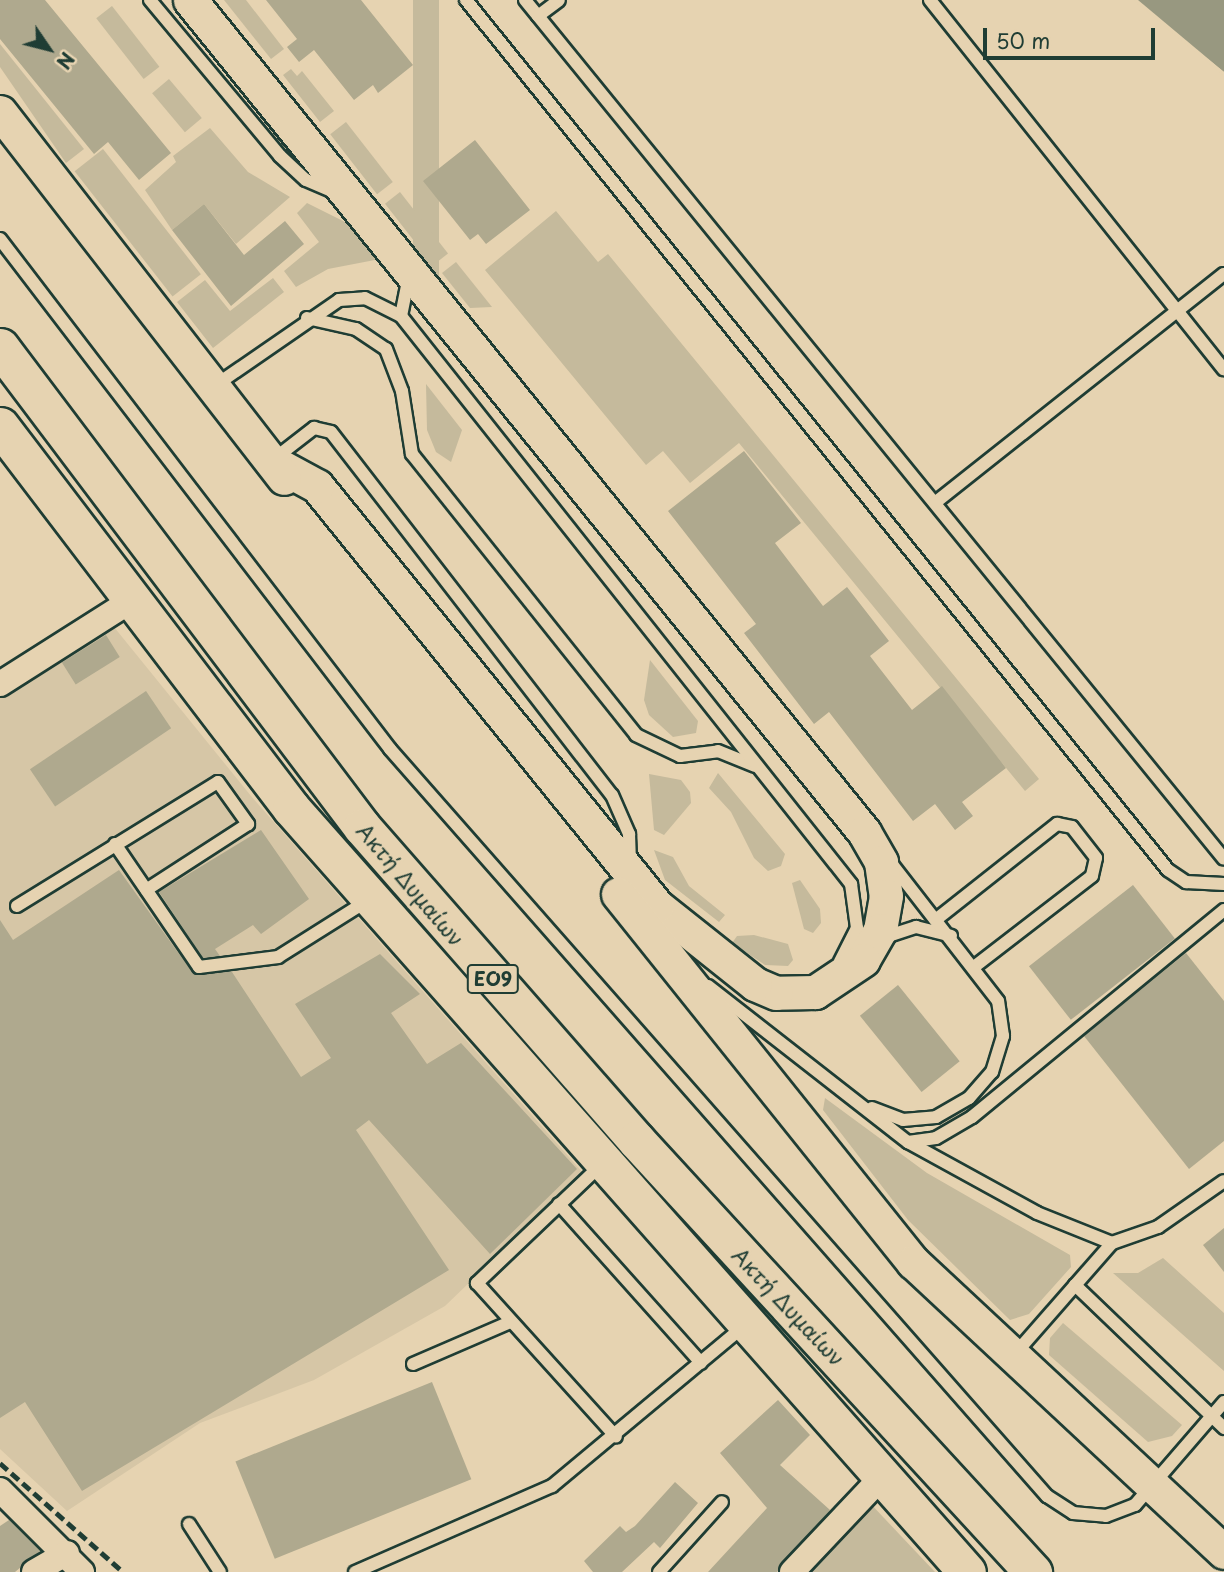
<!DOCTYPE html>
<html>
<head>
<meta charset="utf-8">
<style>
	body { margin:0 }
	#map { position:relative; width:1224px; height:1572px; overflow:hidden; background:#e6d3b1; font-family:"Playpen Sans",sans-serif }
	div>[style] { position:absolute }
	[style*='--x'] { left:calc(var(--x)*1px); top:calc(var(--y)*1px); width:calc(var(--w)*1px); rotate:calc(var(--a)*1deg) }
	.built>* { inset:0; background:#d6c6a6 }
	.green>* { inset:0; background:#c5ba9c; transform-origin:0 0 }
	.water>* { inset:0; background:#989880 }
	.pier>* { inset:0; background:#e6d3b1 }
	.building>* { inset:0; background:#afa98e; transform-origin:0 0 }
	.roads { filter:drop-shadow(2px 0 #1f3d34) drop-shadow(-2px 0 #1f3d34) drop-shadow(0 2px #1f3d34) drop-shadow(0 -2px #1f3d34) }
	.service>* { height:12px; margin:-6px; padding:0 6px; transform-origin:6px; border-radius:6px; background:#e6d3b1 }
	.minor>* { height:24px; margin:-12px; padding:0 12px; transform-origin:12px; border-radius:12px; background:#e6d3b1 }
	.secondary>* { height:33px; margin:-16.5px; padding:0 16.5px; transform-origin:16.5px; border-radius:16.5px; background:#e6d3b1 }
	.primary>* { height:37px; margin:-18.5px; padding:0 18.5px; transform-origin:18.5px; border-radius:18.5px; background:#e6d3b1 }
	.rail>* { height:5px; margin-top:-2.5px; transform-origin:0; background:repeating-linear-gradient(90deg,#1f3d34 0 10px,transparent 0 15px) }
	span { translate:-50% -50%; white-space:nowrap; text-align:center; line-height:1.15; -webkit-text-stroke:5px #e6d3b1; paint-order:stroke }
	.shield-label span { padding:2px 5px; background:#e6d3b1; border:2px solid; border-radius:5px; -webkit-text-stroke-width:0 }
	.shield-label { font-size:19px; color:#1f3d34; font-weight:700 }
	.street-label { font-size:21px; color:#1f3d34 }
	.north { position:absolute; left:14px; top:14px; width:70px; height:70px; -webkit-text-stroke:5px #e6d3b1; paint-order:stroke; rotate:125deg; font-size:19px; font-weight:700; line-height:28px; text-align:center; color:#1f3d34 }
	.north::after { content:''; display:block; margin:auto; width:24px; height:32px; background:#1f3d34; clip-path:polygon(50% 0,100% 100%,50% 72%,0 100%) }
	.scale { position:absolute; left:983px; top:28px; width:172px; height:32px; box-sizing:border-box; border:4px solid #1f3d34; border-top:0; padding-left:9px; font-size:21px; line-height:24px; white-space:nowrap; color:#1f3d34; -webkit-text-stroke:5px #e6d3b1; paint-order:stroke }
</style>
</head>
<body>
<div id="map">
	<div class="built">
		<div style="clip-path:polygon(114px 627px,251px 796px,583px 1173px,445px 1306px,314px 1380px,200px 1423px,67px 1511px,0 1449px,0 697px)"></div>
	</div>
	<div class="green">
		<div style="clip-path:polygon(224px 0,246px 0,284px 49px,271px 59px)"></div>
		<div style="left:413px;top:0;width:26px;height:291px"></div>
		<div style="left:112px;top:6px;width:77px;height:20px;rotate:52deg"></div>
		<div style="clip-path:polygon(0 44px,84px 149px,66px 163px,0 67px)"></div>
		<div style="clip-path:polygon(291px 69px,297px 76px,302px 71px,334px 111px,320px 122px,283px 75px)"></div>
		<div style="left:169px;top:79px;width:51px;height:22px;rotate:50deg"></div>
		<div style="left:346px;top:122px;width:76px;height:20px;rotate:52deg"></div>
		<div style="clip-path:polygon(210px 128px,248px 172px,290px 197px,236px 244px,204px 204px,172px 230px,145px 190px,176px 162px,173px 156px)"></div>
		<div style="left:103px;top:149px;width:159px;height:36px;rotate:52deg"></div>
		<div style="left:400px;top:192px;width:78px;height:19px;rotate:52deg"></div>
		<div style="clip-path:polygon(307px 203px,351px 225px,380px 259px,328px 269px,296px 287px,284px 271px,319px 242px,297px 213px)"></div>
		<div style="clip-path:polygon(556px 211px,598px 262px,608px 254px,1039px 779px,1025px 791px,739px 443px,690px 483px,663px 451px,646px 465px,485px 270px)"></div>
		<div style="clip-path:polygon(456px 262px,492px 307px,470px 308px,442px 273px)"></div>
		<div style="clip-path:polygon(273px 278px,284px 292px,213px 348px,177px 302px,205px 280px,230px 311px)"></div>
		<div style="clip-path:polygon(426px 384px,462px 430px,451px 462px,436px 452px,427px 430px)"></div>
		<div style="clip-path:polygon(650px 660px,698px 721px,696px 733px,673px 737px,649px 715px,644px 700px)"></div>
		<div style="clip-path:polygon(718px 773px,785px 854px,781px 866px,768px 871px,754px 858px,731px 812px,709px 788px)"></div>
		<div style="clip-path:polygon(649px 774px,681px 780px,690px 792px,691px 803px,664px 835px,654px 830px)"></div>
		<div style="clip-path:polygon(654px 850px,673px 857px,689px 886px,725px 915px,719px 922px,665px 880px)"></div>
		<div style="clip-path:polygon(800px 880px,820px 909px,821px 923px,813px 933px,804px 929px,792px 883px)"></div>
		<div style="clip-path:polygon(754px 935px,788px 944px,793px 960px,788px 966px,765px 965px,732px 943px,737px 936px)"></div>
		<div style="clip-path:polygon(825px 1098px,927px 1173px,1070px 1255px,1071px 1267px,1029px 1314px,1010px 1320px,908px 1220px,823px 1110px)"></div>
		<div style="clip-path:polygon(1163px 1258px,1224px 1313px,1224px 1371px,1113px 1273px,1138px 1273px)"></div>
		<div style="clip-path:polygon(1063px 1323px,1182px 1425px,1172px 1436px,1148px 1442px,1049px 1355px,1050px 1338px)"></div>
		<div style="clip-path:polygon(868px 1501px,935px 1572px,800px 1572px)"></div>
	</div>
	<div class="water">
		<div style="clip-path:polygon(1138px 0,1224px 0,1224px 72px)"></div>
	</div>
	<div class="pier">
		<div style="clip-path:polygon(1134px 0,1224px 72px,1224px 76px,1136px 3px)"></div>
	</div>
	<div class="building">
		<div style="clip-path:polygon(0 0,45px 0,171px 153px,139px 180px,108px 142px,94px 154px,0 39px)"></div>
		<div style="clip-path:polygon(266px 0,361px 0,413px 65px,378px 93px,373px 85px,354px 100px,314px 50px,299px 62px,287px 47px,297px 39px)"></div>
		<div style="clip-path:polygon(475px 140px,530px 210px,486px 244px,478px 234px,470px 240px,423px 181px)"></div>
		<div style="clip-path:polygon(204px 204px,244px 255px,285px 221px,304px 244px,231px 306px,172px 230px)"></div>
		<div style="clip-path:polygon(744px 451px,801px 523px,775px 543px,823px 606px,847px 587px,889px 641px,870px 656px,912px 710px,942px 686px,1006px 768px,962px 802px,973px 816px,955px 830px,935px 804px,913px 821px,829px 712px,814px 724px,744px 633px,756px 624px,668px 511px)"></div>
		<div style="left:106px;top:635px;width:26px;height:52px;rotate:58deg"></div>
		<div style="left:146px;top:691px;width:45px;height:140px;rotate:56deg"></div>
		<div style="clip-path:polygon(261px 830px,309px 899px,261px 934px,253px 925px,215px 949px,220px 956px,203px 958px,159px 892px)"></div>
		<div style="clip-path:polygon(119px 870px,192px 972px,232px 972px,301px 1077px,331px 1058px,295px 1004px,380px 954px,420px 994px,391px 1013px,427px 1064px,461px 1043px,577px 1169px,490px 1254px,369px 1120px,356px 1130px,449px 1270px,82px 1491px,25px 1402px,0 1418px,0 920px,13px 940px)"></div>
		<div style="left:1133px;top:885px;width:68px;height:132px;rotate:52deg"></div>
		<div style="clip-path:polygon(1186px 953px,1224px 1001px,1224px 1141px,1189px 1169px,1084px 1036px)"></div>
		<div style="left:898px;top:985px;width:98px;height:49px;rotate:51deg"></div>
		<div style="clip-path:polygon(1224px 1228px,1224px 1272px,1203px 1245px)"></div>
		<div style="left:432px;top:1382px;width:105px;height:212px;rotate:68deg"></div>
		<div style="clip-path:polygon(778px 1400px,810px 1435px,780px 1465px,830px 1510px,777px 1572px,708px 1572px,767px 1508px,720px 1453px)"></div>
		<div style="clip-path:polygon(675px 1482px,698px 1503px,660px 1548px,654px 1542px,622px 1572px,593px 1572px,584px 1561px,620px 1526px,626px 1532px,635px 1526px)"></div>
		<div style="clip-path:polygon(9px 1520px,40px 1551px,15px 1572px,0 1572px,0 1526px)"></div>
	</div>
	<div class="roads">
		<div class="service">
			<div style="--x:150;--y:0;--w:203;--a:50.2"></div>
			<div style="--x:280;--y:156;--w:35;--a:43"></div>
			<div style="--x:306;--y:180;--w:33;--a:23"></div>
			<div style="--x:466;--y:0;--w:1118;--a:51.1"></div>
			<div style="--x:1168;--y:870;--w:22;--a:34"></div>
			<div style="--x:1186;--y:882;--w:38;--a:3"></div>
			<div style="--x:525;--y:0;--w:1107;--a:50.86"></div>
			<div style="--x:930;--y:0;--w:472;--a:51.5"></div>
			<div style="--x:538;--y:16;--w:26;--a:-37"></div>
			<div style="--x:0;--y:239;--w:642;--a:52.59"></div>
			<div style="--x:390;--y:749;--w:995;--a:48.67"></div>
			<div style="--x:1047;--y:1496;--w:31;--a:33"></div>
			<div style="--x:1073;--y:1513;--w:33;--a:5"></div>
			<div style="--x:1106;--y:1516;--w:31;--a:-21"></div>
			<div style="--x:1135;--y:1505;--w:136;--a:-49.2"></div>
			<div style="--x:401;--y:316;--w:41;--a:-78.7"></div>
			<div style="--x:307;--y:318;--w:50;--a:12.7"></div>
			<div style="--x:356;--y:329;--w:36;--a:34"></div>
			<div style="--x:386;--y:349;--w:45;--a:69.1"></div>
			<div style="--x:402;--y:391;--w:64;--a:81"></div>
			<div style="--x:412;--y:454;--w:359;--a:51.4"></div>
			<div style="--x:636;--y:735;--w:49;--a:25.5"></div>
			<div style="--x:680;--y:756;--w:38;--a:-7"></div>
			<div style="--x:718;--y:751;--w:40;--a:22"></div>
			<div style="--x:213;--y:387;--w:153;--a:-34.6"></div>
			<div style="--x:339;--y:300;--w:26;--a:-4"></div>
			<div style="--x:365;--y:298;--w:40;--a:26.6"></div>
			<div style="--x:401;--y:316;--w:725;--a:51.61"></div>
			<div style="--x:851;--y:884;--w:44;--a:82.2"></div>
			<div style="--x:857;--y:928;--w:38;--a:117"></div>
			<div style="--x:274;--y:459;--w:51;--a:-37.8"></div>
			<div style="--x:314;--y:428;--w:17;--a:13"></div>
			<div style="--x:331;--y:432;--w:459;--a:52.3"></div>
			<div style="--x:612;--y:795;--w:43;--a:66.4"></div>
			<div style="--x:629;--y:834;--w:30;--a:88"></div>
			<div style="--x:936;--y:502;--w:367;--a:-38.4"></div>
			<div style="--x:115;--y:844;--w:149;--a:55.7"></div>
			<div style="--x:199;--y:967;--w:80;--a:-7.2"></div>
			<div style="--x:278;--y:957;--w:109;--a:-32.2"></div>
			<div style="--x:17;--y:906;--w:236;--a:-31.7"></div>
			<div style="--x:218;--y:782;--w:52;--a:54.5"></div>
			<div style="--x:248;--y:824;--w:121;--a:147.1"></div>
			<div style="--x:938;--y:918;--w:152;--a:-38.3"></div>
			<div style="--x:1057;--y:824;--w:15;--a:11"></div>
			<div style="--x:1072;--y:827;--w:39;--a:52"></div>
			<div style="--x:1096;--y:858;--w:18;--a:103"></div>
			<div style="--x:1092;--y:876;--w:149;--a:142.4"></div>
			<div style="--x:882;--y:938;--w:36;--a:-18"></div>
			<div style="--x:916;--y:927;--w:36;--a:14"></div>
			<div style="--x:708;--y:986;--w:254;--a:38"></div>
			<div style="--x:908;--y:1142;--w:28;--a:-8"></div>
			<div style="--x:936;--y:1138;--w:42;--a:-30.3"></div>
			<div style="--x:972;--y:1117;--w:326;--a:-39.4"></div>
			<div style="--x:872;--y:1108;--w:33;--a:21"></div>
			<div style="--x:903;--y:1120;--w:33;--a:-5"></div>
			<div style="--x:936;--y:1117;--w:38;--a:-30"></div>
			<div style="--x:969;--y:1098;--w:35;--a:-49"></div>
			<div style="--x:992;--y:1072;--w:38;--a:-73"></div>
			<div style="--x:1003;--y:1036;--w:35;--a:-98"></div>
			<div style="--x:998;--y:1001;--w:176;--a:-127.8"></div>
			<div style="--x:908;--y:1142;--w:147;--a:28.8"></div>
			<div style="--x:1037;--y:1213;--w:81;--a:21.8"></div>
			<div style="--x:1112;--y:1243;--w:49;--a:-19.2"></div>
			<div style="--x:1158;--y:1227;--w:80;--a:-34.9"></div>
			<div style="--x:602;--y:1164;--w:173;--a:136.4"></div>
			<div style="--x:477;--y:1283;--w:207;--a:47.9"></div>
			<div style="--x:559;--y:1204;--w:213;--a:48.2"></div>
			<div style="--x:1075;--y:1285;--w:207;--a:43.8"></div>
			<div style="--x:1014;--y:1355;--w:149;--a:-48.8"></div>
			<div style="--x:413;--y:1364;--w:106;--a:-23.4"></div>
			<div style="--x:189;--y:1524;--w:57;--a:57.1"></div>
			<div style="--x:355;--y:1572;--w:215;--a:-23.6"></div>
			<div style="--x:552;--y:1486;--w:250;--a:-39.8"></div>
			<div style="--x:659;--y:1572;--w:94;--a:-48"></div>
		</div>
		<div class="minor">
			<div style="--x:0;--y:684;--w:155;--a:-32.4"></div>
			<div style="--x:0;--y:1490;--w:116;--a:45"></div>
			<div style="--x:34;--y:1572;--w:38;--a:-30"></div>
			<div style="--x:792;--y:1572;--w:129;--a:-46.6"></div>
		</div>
		<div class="secondary">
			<div style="--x:190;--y:0;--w:1071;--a:50.99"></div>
			<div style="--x:864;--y:832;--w:34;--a:60"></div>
			<div style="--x:881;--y:862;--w:34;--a:82"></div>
			<div style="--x:886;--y:896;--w:35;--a:100"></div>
			<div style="--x:880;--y:930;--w:34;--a:120"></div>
			<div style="--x:863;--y:960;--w:58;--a:146.3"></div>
			<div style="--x:815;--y:992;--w:39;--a:179"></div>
			<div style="--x:776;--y:993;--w:23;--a:-157"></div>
			<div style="--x:755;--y:984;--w:125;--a:-141.5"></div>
			<div style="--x:657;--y:906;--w:540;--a:-128.99"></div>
			<div style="--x:317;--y:486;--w:52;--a:-151.5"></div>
			<div style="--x:0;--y:112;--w:463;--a:52.2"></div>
			<div style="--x:618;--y:894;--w:472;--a:51.3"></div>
			<div style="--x:913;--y:1262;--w:425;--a:43"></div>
		</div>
		<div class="primary">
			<div style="--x:0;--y:347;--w:601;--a:52.98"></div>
			<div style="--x:362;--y:827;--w:416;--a:48.8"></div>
			<div style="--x:636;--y:1140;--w:587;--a:47.42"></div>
			<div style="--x:0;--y:426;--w:480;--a:52.7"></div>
			<div style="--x:291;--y:808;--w:1020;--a:48.5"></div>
		</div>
	</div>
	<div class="rail">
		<div style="--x:0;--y:1463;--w:164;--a:41.5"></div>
	</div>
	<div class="shield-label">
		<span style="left:493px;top:979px">ΕΟ9</span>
	</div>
	<div class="street-label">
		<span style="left:411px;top:884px;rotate:50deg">Ακτή Δυμαίων</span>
		<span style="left:789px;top:1306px;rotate:47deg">Ακτή Δυμαίων</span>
	</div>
	<div class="north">N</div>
	<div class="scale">50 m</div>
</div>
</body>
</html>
